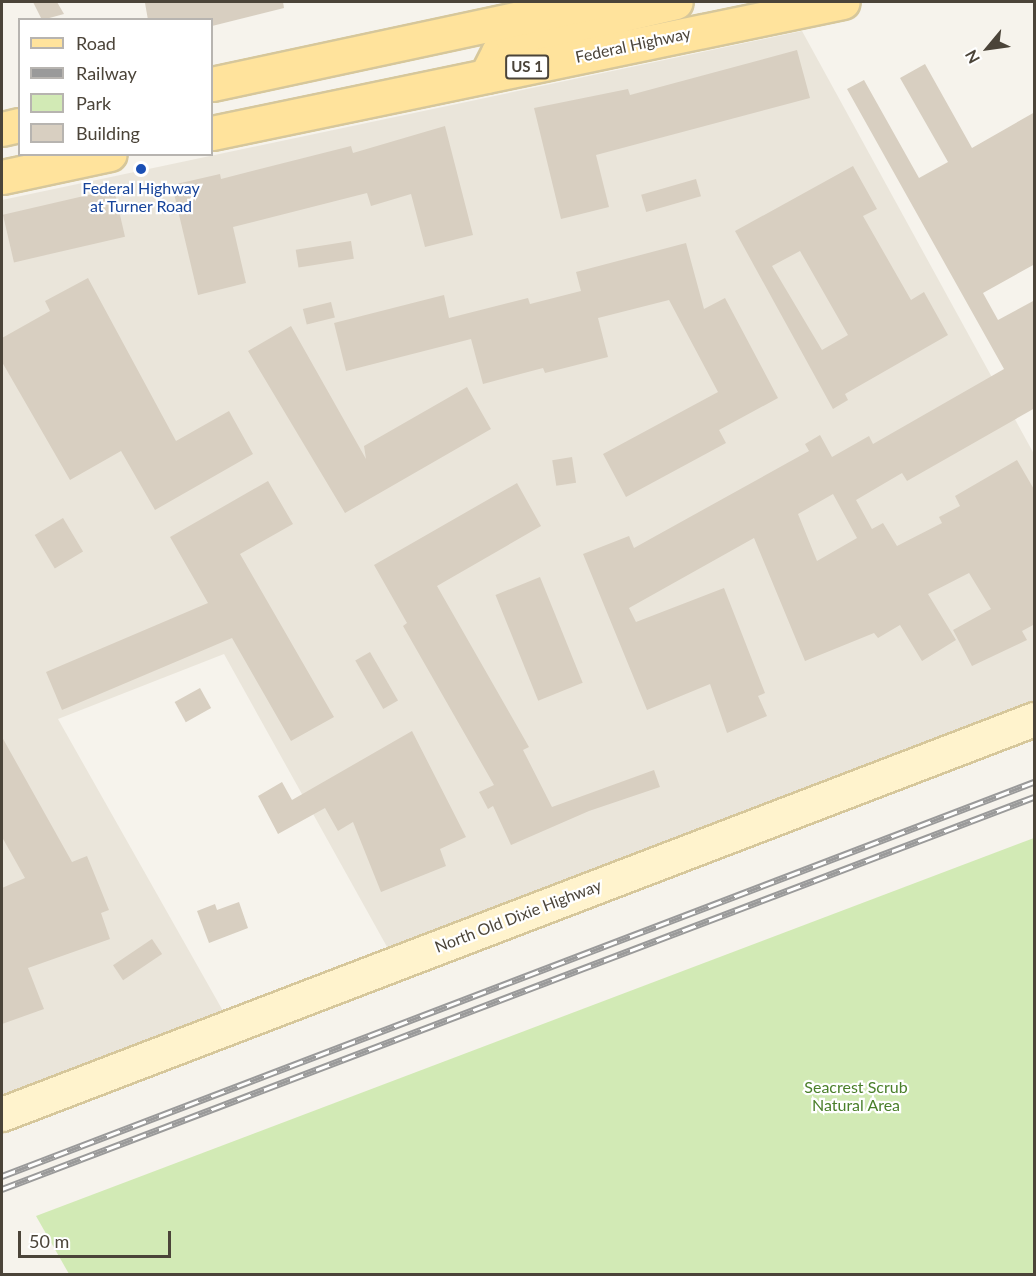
<!DOCTYPE html>
<html>
<head>
<meta charset="utf-8">
<style>
	body { margin:0 }
	#map { position:relative; width:1036px; height:1276px; overflow:hidden; background:#f6f3ec; font-family:Lato,sans-serif }
	div>[style] { position:absolute }
	[style*='--x'] { left:calc(var(--x)*1px); top:calc(var(--y)*1px); width:calc(var(--w)*1px); rotate:calc(var(--a)*1deg) }
	.residential>* { inset:0; background:#eae5da }
	.green>* { inset:0; background:#d2eab5 }
	.building>* { inset:0; background:#d8cfc1; transform-origin:0 0 }
	.roads { filter:drop-shadow(2px 0 #d6c79b) drop-shadow(-2px 0 #d6c79b) drop-shadow(0 2px #d6c79b) drop-shadow(0 -2px #d6c79b) }
	.secondary>* { height:33px; margin:-16.5px; padding:0 16.5px; transform-origin:16.5px; border-radius:16.5px; background:#fff3cd }
	.primary>* { height:33px; margin:-16.5px; padding:0 16.5px; transform-origin:16.5px; border-radius:16.5px; background:#ffe39c }
	.rail>* { height:7px; margin-top:-3.5px; transform-origin:0; background:repeating-linear-gradient(90deg,#fff 0 14px,#9a9a9a 0 28px); box-sizing:border-box; border-block:2px solid #9a9a9a }
	.dots>* { width:16px; height:16px; translate:-50% -50%; box-sizing:border-box; border:3px solid #fff; border-radius:50% }
	span { translate:-50% -50%; white-space:nowrap; text-align:center; line-height:1.15; -webkit-text-stroke:4.5px #fff; paint-order:stroke }
	.shield-label span { padding:2px 4px; background:#fff; border:2px solid; border-radius:4px; -webkit-text-stroke-width:0 }
	.shield-label { font-size:15px; color:#4b4439; font-weight:700 }
	.street-label { font-size:16px; color:#4b4439 }
	.transit-label { font-size:16px; color:#164399 }
	.park-label { font-size:16px; color:#4a7f2a }
	.frame { position:absolute; inset:0; border:3px solid #4b4439; pointer-events:none }
	.legend { position:absolute; left:18px; top:18px; width:195px; height:138px; box-sizing:border-box; background:#fff; border:2px solid #b7b4b0; margin:0; padding:8px 10px; list-style:none; font-size:18px; color:#4b4439 }
	.legend li { display:flex; align-items:center; gap:12px; height:30px }
	.legend b { width:30px; border:2px solid #b7b4b0 }
	.north { position:absolute; left:958px; top:18px; width:60px; height:60px; -webkit-text-stroke:4px #fff; paint-order:stroke; rotate:241deg; font-size:16px; font-weight:700; line-height:24px; text-align:center; color:#4b4439 }
	.north::after { content:''; display:block; margin:auto; width:21px; height:27px; background:#4b4439; clip-path:polygon(50% 0,100% 100%,50% 72%,0 100%) }
	.scale { position:absolute; left:18px; top:1231px; width:153px; height:27px; box-sizing:border-box; border:3px solid #4b4439; border-top:0; padding-left:8px; font-size:18px; line-height:21px; white-space:nowrap; color:#4b4439; -webkit-text-stroke:4px #fff; paint-order:stroke }
</style>
</head>
<body>
<div id="map">
	<div class="residential">
		<div style="clip-path:polygon(802px 31px,1034px 454px,1034px 708px,391px 954px,224px 654px,58px 719px,227px 1018px,2px 1104px,2px 200px)"></div>
	</div>
	<div class="green">
		<div style="clip-path:polygon(1034px 838px,1034px 1274px,69px 1274px,36px 1216px)"></div>
	</div>
	<div class="building">
		<div style="clip-path:polygon(33px 2px,57px 2px,64px 14px,42px 20px)"></div>
		<div style="clip-path:polygon(154px 2px,283px 2px,284px 8px,212px 26px,212px 20px,148px 20px,145px 3px)"></div>
		<div style="clip-path:polygon(797px 50px,810px 98px,596px 155px,609px 207px,561px 219px,534px 108px,628px 89px,630px 95px)"></div>
		<div style="clip-path:polygon(evenodd,925px 64px,972px 148px,1035px 112px,1035px 264px,983px 293px,998px 320px,1035px 300px,1035px 408px,907px 481px,902px 473px,856px 500px,872px 529px,883px 523px,897px 546px,942px 523px,939px 517px,960px 506px,955px 496px,1017px 460px,1035px 491px,1035px 624px,1022px 631px,1027px 640px,972px 666px,953px 630px,991px 609px,969px 573px,928px 594px,956px 640px,922px 661px,900px 625px,878px 638px,874px 633px,805px 661px,754px 538px,629px 608px,636px 622px,724px 588px,765px 693px,758px 696px,767px 716px,727px 733px,710px 684px,647px 710px,583px 554px,629px 536px,634px 548px,809px 451px,805px 444px,820px 435px,832px 457px,869px 436px,873px 444px,1004px 369px,847px 89px,864px 80px,919px 178px,948px 162px,900px 78px,925px 64px,833px 494px,857px 538px,817px 561px,798px 514px,833px 494px)"></div>
		<div style="clip-path:polygon(445px 126px,473px 235px,425px 247px,411px 194px,371px 206px,367px 193px,233px 227px,246px 283px,198px 295px,172px 185px,220px 174px,221px 179px,351px 146px,353px 153px)"></div>
		<div style="clip-path:polygon(evenodd,853px 166px,877px 209px,863px 216px,911px 300px,924px 292px,948px 335px,845px 394px,848px 400px,833px 409px,735px 231px,853px 166px,800px 251px,848px 335px,822px 350px,772px 266px,800px 251px)"></div>
		<div style="left:696px;top:179px;width:18px;height:57px;rotate:74deg"></div>
		<div style="left:114px;top:189px;width:49px;height:114px;rotate:77deg"></div>
		<div style="left:351px;top:241px;width:18px;height:56px;rotate:81deg"></div>
		<div style="clip-path:polygon(686px 243px,704px 309px,725px 298px,778px 398px,719px 430px,726px 443px,626px 497px,603px 454px,718px 392px,669px 300px,598px 318px,608px 357px,545px 373px,543px 368px,483px 384px,471px 339px,346px 371px,334px 323px,444px 295px,449px 318px,528px 298px,530px 304px,581px 291px,576px 272px)"></div>
		<div style="clip-path:polygon(88px 278px,176px 441px,229px 411px,253px 454px,155px 510px,121px 451px,70px 480px,2px 362px,2px 338px,50px 311px,45px 301px)"></div>
		<div style="left:331px;top:302px;width:16px;height:29px;rotate:76deg"></div>
		<div style="clip-path:polygon(291px 326px,366px 459px,364px 446px,467px 387px,491px 429px,345px 513px,248px 351px)"></div>
		<div style="left:572px;top:457px;width:26px;height:20px;rotate:81deg"></div>
		<div style="clip-path:polygon(268px 481px,293px 524px,240px 554px,334px 717px,291px 741px,232px 638px,62px 710px,46px 672px,208px 603px,170px 537px)"></div>
		<div style="clip-path:polygon(517px 483px,541px 526px,437px 586px,529px 747px,523px 750px,552px 807px,654px 770px,660px 787px,589px 811px,511px 845px,493px 806px,488px 809px,479px 792px,494px 785px,403px 626px,407px 623px,374px 565px)"></div>
		<div style="left:63px;top:518px;width:39px;height:33px;rotate:59deg"></div>
		<div style="left:540px;top:577px;width:114px;height:48px;rotate:68deg"></div>
		<div style="left:370px;top:652px;width:56px;height:17px;rotate:60deg"></div>
		<div style="left:200px;top:688px;width:23px;height:29px;rotate:61deg"></div>
		<div style="clip-path:polygon(412px 731px,466px 837px,440px 849px,446px 866px,381px 892px,353px 822px,338px 831px,325px 808px,278px 834px,258px 796px,282px 782px,292px 800px)"></div>
		<div style="clip-path:polygon(2px 737px,72px 862px,87px 856px,109px 910px,101px 913px,110px 939px,28px 968px,44px 1009px,2px 1024px,2px 888px,25px 878px,2px 837px)"></div>
		<div style="clip-path:polygon(239px 902px,248px 928px,209px 943px,197px 911px,215px 904px,217px 910px)"></div>
		<div style="left:152px;top:939px;width:18px;height:47px;rotate:56deg"></div>
	</div>
	<div class="roads">
		<div class="secondary">
			<div style="--x:2;--y:1114;--w:1105;--a:-20.94"></div>
		</div>
		<div class="primary">
			<div style="--x:486;--y:76;--w:27;--a:-63"></div>
			<div style="--x:498;--y:52;--w:19;--a:-39"></div>
			<div style="--x:513;--y:40;--w:167;--a:-13.1"></div>
			<div style="--x:212;--y:84;--w:393;--a:-12.1"></div>
			<div style="--x:2;--y:129;--w:18;--a:-13"></div>
			<div style="--x:212;--y:133;--w:644;--a:-11.73"></div>
			<div style="--x:2;--y:177;--w:110;--a:-12"></div>
		</div>
	</div>
	<div class="rail">
		<div style="--x:2;--y:1176;--w:1105;--a:-20.9"></div>
		<div style="--x:2;--y:1189;--w:1104;--a:-20.8"></div>
	</div>
	<div class="dots">
		<div style="left:141px;top:169px;background:#1a4fb4"></div>
	</div>
	<div class="shield-label">
		<span style="left:527px;top:67px">US 1</span>
	</div>
	<div class="street-label">
		<span style="left:633px;top:45px;rotate:-12deg">Federal Highway</span>
		<span style="left:518px;top:916px;rotate:-21deg">North Old Dixie Highway</span>
	</div>
	<div class="transit-label">
		<span style="left:141px;top:197px">Federal Highway<br>at Turner Road</span>
	</div>
	<div class="park-label">
		<span style="left:856px;top:1096px">Seacrest Scrub<br>Natural Area</span>
	</div>
	<div class="frame"></div>
	<ul class="legend">
	<li><b style="height:8px;background:#ffe39c"></b>Road</li>
	<li><b style="height:8px;background:#9a9a9a"></b>Railway</li>
	<li><b style="height:16px;background:#d2eab5"></b>Park</li>
	<li><b style="height:16px;background:#d8cfc1"></b>Building</li>
	</ul>
	<div class="north">N</div>
	<div class="scale">50 m</div>
</div>
</body>
</html>
